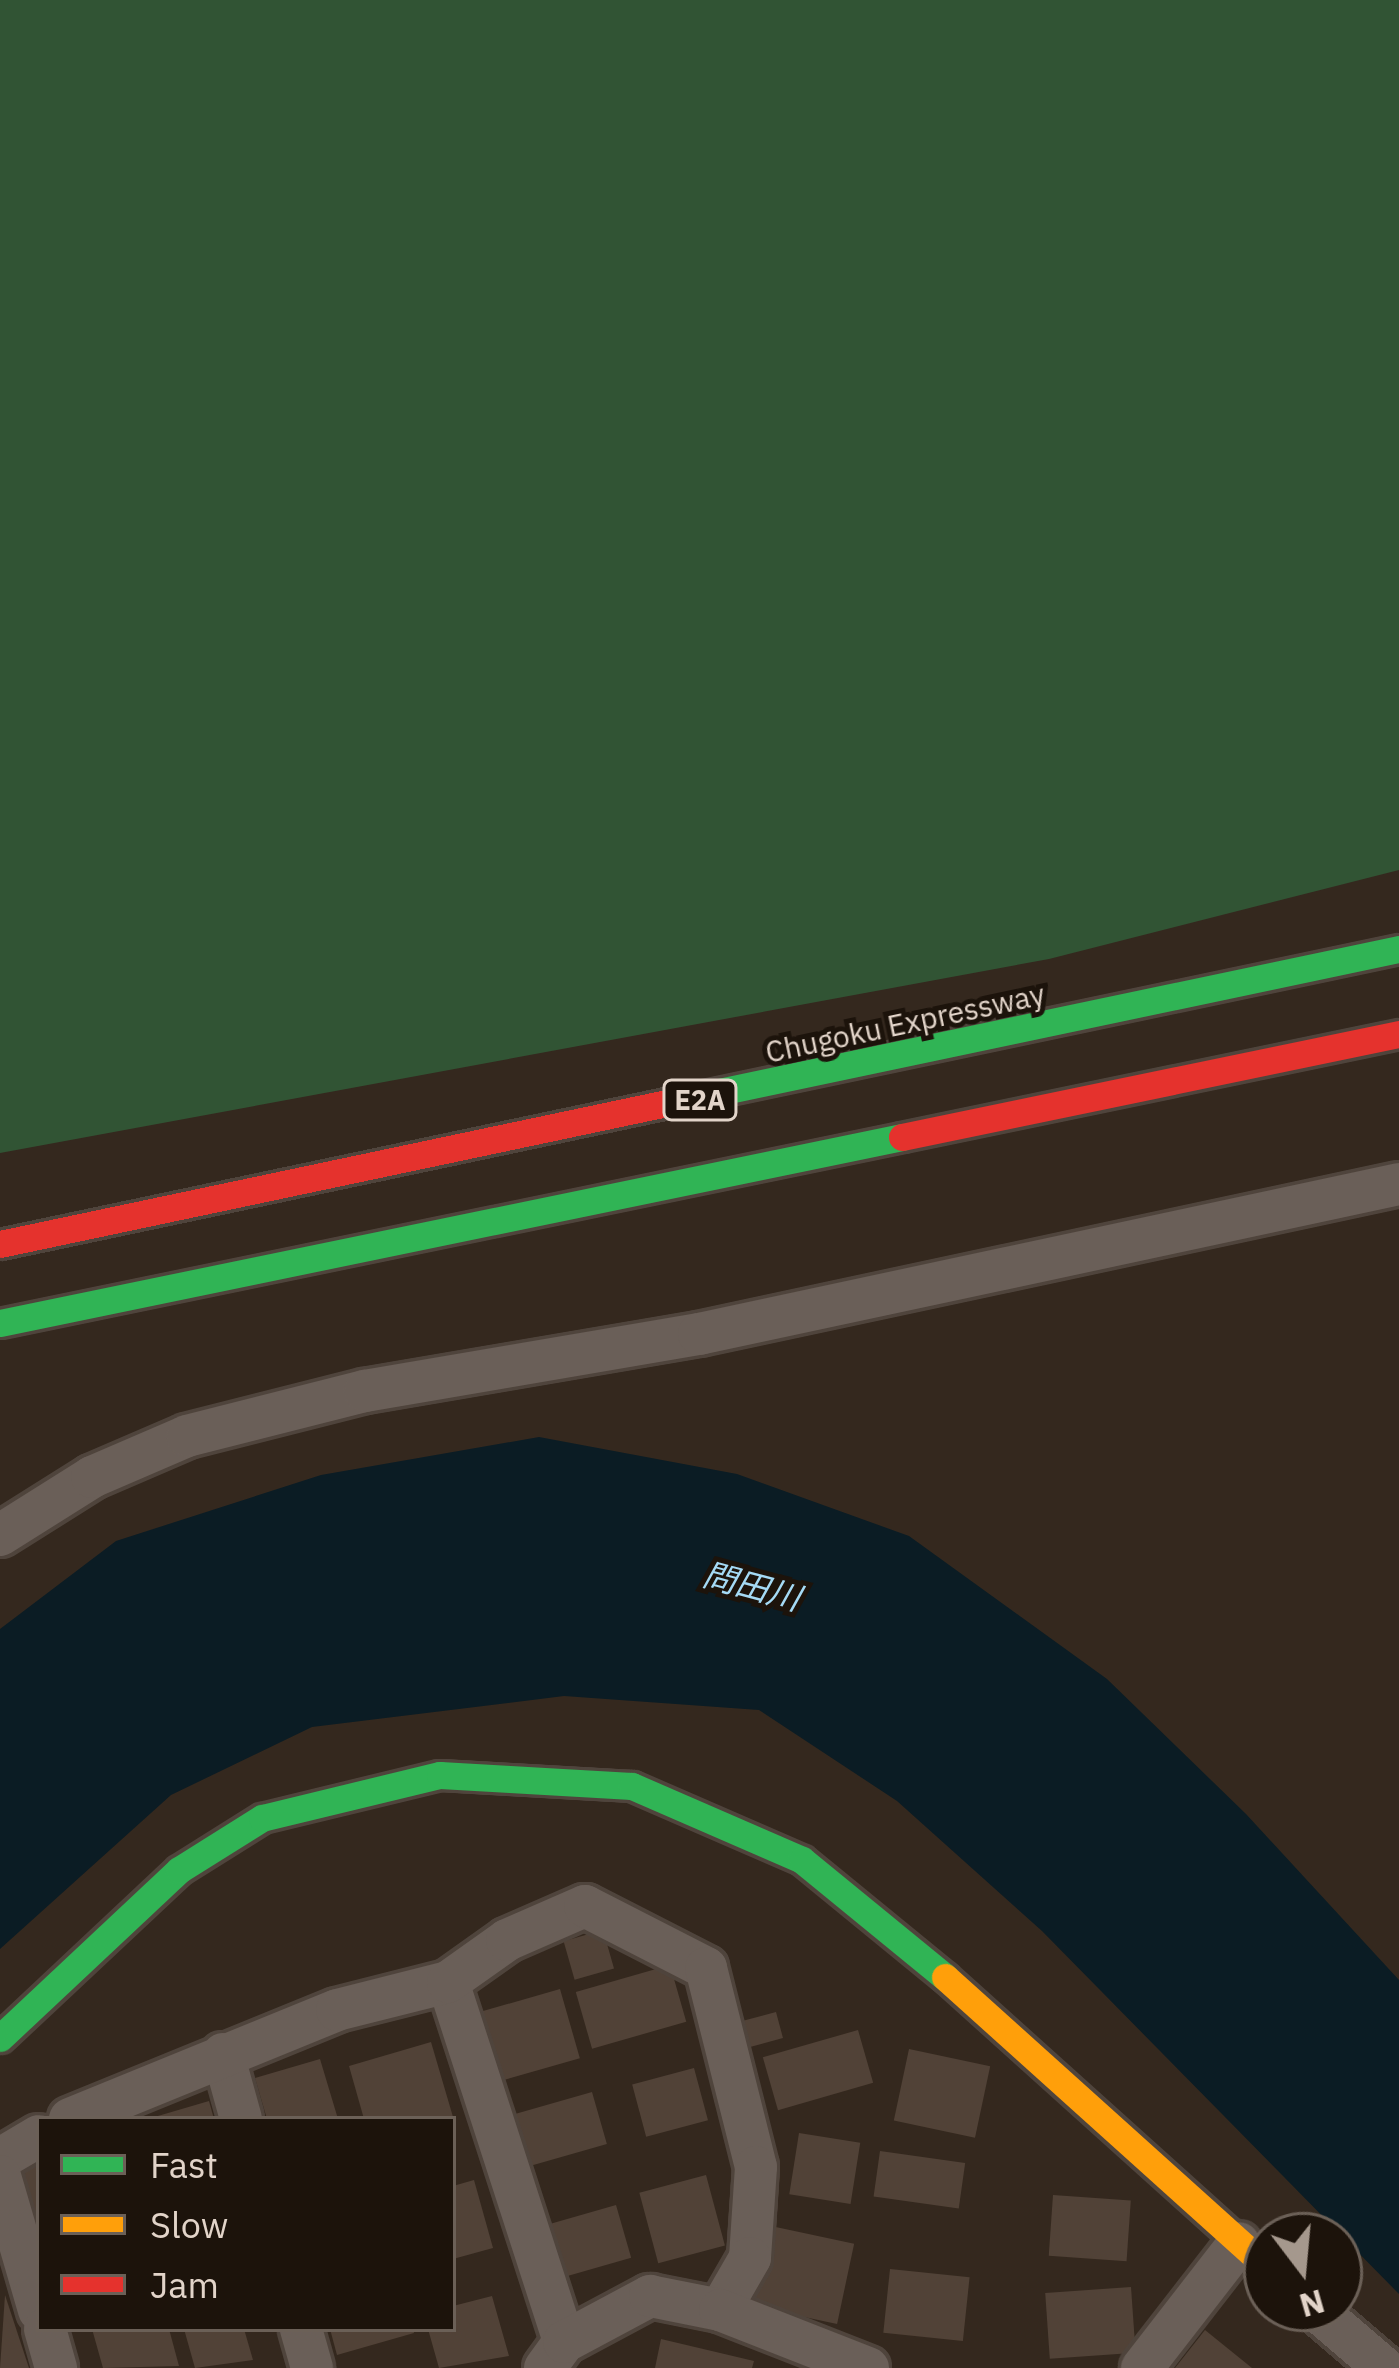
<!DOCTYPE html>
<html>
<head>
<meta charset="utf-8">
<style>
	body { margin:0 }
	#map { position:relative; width:1399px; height:2368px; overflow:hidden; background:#34281e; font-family:"IBM Plex Sans","Noto Sans JP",sans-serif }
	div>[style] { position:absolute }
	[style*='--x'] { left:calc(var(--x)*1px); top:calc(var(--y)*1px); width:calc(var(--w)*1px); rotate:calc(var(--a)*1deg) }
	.green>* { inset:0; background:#315434 }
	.water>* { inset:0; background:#0b1c24 }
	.building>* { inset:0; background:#514237; transform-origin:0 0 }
	.roads { filter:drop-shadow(3px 0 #4f443c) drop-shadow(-3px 0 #4f443c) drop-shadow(0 3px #4f443c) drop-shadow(0 -3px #4f443c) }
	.street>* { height:42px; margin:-21px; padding:0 21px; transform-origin:21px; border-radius:21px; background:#6a5f58 }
	.fast>* { height:27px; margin:-13.5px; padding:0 13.5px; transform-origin:13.5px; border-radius:13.5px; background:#30b455 }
	.slow>* { height:27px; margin:-13.5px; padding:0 13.5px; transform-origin:13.5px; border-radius:13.5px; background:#ff9f0a }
	.jam>* { height:27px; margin:-13.5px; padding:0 13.5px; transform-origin:13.5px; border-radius:13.5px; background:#e5322d }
	span { translate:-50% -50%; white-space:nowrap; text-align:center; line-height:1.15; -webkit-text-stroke:10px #1c130b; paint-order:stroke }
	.shield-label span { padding:3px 9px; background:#1c130b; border:3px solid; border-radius:9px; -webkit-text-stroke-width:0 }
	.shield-label { font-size:27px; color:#e2d4c9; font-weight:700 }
	.street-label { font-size:30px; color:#e2d4c9 }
	.water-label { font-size:33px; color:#a5daf5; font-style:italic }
	.legend { position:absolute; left:36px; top:2116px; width:420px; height:216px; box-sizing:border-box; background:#1c130b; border:3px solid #6b6057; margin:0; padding:15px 21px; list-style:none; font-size:36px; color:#e2d4c9 }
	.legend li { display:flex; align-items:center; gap:24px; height:60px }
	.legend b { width:60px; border:3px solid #6b6057 }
	.north { position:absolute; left:1243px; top:2212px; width:120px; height:120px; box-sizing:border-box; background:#1c130b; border:3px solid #6b6057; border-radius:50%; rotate:164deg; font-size:33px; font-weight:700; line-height:48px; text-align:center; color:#e2d4c9 }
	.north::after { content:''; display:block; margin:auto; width:42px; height:54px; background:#a5988d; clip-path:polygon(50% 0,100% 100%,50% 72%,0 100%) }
</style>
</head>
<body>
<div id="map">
	<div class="green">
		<div style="clip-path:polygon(0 0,1399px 0,1399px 870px,1049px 959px,0 1153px)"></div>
	</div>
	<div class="water">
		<div style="clip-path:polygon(539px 1437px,737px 1474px,909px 1536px,1107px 1679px,1246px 1814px,1399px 1980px,1399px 2294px,1042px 1931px,897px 1801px,759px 1710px,564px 1696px,312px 1727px,171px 1795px,0 1949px,0 1629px,116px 1541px,321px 1475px)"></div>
	</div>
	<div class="building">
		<div style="left:603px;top:1930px;width:40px;height:41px;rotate:74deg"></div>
		<div style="left:670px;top:1965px;width:59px;height:98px;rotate:74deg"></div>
		<div style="left:560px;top:1989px;width:72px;height:81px;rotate:74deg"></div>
		<div style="left:776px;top:2012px;width:27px;height:36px;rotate:75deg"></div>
		<div style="left:858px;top:2030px;width:55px;height:99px;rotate:74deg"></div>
		<div style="clip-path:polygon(431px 2042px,453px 2117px,364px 2119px,349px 2066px)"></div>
		<div style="left:909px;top:2049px;width:83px;height:73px;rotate:12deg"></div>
		<div style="clip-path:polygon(320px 2059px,338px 2119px,267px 2119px,255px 2078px)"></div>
		<div style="left:694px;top:2068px;width:54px;height:64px;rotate:75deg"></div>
		<div style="left:592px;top:2092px;width:54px;height:81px;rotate:74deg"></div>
		<div style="clip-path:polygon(209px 2101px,214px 2119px,151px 2119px,151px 2118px)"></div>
		<div style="left:799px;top:2133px;width:62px;height:62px;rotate:9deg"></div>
		<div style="left:880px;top:2151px;width:86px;height:46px;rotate:8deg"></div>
		<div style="clip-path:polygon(39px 2164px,39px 2219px,32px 2221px,18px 2170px)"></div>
		<div style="left:706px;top:2175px;width:73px;height:69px;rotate:75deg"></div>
		<div style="clip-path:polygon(474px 2180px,493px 2248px,453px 2259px,453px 2186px)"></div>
		<div style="left:1053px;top:2195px;width:78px;height:61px;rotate:4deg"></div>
		<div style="left:616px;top:2205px;width:55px;height:68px;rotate:74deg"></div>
		<div style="left:771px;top:2226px;width:85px;height:82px;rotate:12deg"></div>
		<div style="left:890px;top:2269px;width:80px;height:64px;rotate:6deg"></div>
		<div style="left:1131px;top:2287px;width:66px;height:86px;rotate:86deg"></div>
		<div style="clip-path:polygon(5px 2295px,29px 2368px,0 2368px)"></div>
		<div style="clip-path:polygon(492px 2296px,509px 2356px,439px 2368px,428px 2329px,453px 2329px,453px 2306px)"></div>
		<div style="clip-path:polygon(92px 2329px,169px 2329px,179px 2366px,103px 2368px)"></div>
		<div style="clip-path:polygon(184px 2329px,244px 2329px,253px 2360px,195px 2368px)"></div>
		<div style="clip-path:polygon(330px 2329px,413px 2329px,414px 2333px,337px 2355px)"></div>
		<div style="clip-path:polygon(1205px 2330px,1252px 2368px,1175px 2368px)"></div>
		<div style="clip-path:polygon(661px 2339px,754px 2361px,752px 2368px,655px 2368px)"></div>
	</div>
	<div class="roads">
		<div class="street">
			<div style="--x:0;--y:1535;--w:109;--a:-32.2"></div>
			<div style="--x:92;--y:1477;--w:103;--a:-23.3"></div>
			<div style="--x:187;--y:1436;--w:184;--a:-14.2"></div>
			<div style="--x:365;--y:1391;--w:339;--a:-9.7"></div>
			<div style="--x:699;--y:1334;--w:716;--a:-12.09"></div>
			<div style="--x:448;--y:1982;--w:378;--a:72.1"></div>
			<div style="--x:223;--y:2054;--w:67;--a:74.5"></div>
			<div style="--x:70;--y:2119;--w:288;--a:-22.2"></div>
			<div style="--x:337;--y:2010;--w:114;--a:-14.2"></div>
			<div style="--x:448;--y:1982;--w:72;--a:-35.4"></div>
			<div style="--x:507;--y:1940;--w:85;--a:-23.6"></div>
			<div style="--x:585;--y:1906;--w:136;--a:27.1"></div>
			<div style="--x:706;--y:1968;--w:205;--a:75.9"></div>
			<div style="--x:756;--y:2167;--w:91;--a:93.8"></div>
			<div style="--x:750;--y:2258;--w:60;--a:120"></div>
			<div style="--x:0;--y:2159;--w:45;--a:-30.5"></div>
			<div style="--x:0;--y:2176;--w:140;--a:73.8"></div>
			<div style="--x:1314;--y:2308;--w:92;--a:40.6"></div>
			<div style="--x:45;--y:2329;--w:41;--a:74.2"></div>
			<div style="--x:301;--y:2329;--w:41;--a:74.2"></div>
			<div style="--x:545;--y:2368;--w:32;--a:-54"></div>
			<div style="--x:564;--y:2342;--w:98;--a:-28.1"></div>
			<div style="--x:650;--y:2296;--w:71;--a:11.3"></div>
			<div style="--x:720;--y:2310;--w:159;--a:21.4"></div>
			<div style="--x:1142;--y:2368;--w:158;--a:-52.2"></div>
		</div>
		<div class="fast">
			<div style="--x:681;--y:1100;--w:734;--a:-11.88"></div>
			<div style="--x:0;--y:1323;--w:921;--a:-11.65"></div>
			<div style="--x:0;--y:2038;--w:245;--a:-43.2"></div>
			<div style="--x:179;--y:1870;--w:98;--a:-32.1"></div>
			<div style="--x:262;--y:1818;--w:183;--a:-13.6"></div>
			<div style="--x:440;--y:1775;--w:192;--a:3.3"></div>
			<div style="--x:632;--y:1786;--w:185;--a:23.5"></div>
			<div style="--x:802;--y:1860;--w:185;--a:39.3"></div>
		</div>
		<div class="slow">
			<div style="--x:945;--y:1977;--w:433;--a:42"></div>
		</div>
		<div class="jam">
			<div style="--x:902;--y:1137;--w:508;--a:-11.71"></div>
			<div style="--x:0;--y:1244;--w:696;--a:-11.94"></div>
		</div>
	</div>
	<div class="shield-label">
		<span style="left:700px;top:1100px">E2A</span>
	</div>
	<div class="street-label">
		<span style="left:905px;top:1023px;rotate:-12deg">Chugoku Expressway</span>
	</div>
	<div class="water-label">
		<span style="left:752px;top:1586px;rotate:15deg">問田川</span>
	</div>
	<ul class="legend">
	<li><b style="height:15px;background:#30b455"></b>Fast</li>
	<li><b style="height:15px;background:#ff9f0a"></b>Slow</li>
	<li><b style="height:15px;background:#e5322d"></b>Jam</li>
	</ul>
	<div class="north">N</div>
</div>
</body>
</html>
